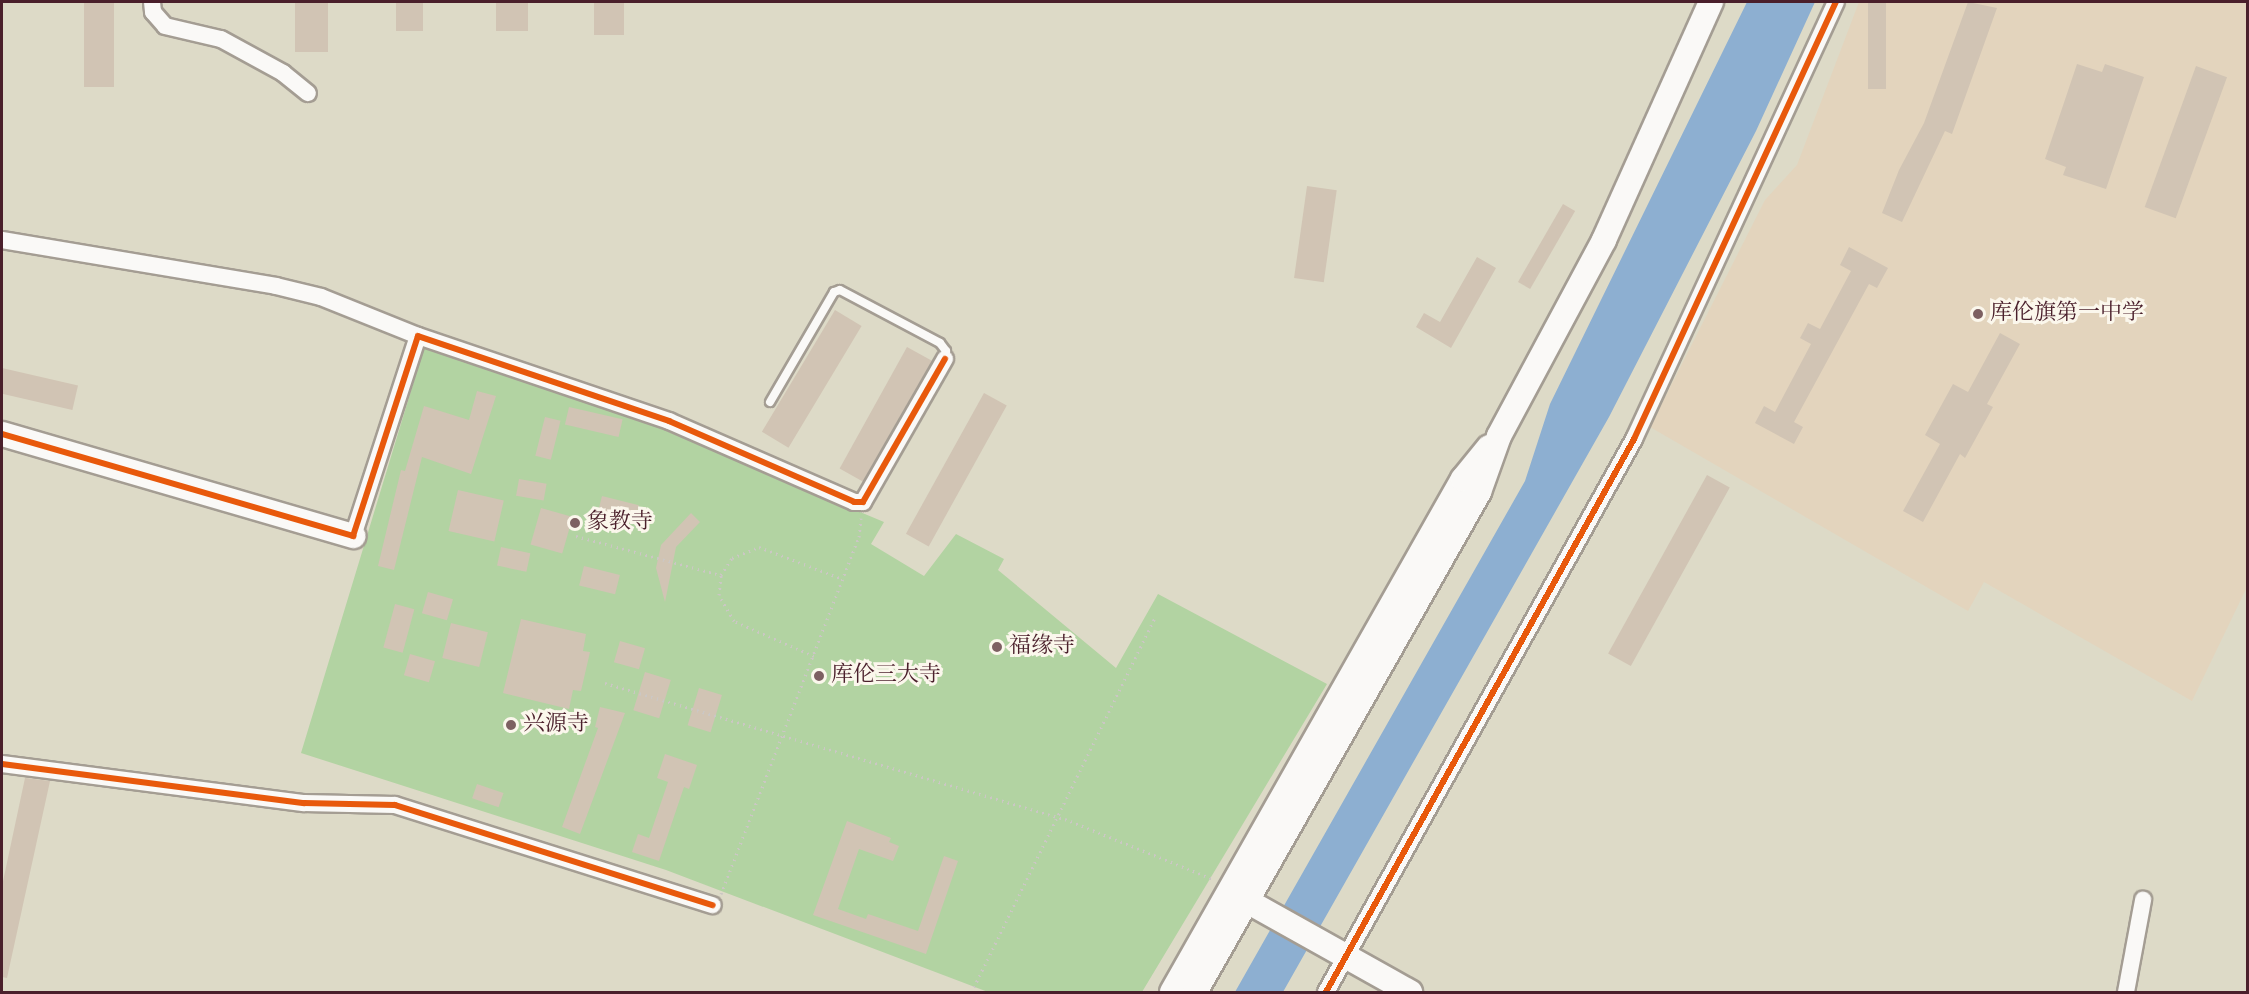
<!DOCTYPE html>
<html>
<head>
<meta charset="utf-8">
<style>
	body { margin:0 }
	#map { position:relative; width:2249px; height:994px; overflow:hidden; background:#dddac7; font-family:"IM FELL English","Noto Serif SC",serif }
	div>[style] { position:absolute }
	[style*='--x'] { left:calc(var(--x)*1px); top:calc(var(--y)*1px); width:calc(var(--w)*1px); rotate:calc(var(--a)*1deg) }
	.built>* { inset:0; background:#e3d4bd }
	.green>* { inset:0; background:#b2d3a2 }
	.water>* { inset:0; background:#8dafd1 }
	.building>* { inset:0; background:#d1c4b4; transform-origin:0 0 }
	.path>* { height:3px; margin-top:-1.5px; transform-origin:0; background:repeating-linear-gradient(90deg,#cbc7c4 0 1.5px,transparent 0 6px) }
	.roads { filter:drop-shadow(2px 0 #a49d93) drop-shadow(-2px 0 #a49d93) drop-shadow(0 2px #a49d93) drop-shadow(0 -2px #a49d93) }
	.lane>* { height:8px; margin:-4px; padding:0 4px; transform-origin:4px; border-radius:4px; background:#faf9f7 }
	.street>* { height:16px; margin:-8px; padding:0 8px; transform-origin:8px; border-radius:8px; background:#faf9f7 }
	.secondary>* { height:24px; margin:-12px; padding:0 12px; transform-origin:12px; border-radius:12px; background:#faf9f7 }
	.cycleway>* { height:6px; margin:-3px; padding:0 3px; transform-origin:3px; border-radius:3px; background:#e8590c }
	.dots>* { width:16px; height:16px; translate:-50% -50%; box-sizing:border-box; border:3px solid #fbf7ec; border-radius:50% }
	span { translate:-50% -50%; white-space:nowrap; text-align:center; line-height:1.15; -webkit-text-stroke:6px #fbf7ec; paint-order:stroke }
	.poi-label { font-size:22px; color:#4a1f2b }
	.left { translate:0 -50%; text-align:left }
	.frame { position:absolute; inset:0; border:3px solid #4a1f2b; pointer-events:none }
</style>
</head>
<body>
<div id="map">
	<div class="built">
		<div style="clip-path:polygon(1859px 2px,2247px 2px,2247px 587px,2192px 701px,1984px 582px,1968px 611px,1650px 427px,1765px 200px,1797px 165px)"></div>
	</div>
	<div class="green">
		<div style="clip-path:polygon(424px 348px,621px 412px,884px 522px,871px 544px,924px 576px,956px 534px,1004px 559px,998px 570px,1116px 668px,1158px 594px,1327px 684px,1142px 992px,988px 992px,666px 870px,301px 753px)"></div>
	</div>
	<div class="water">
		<div style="clip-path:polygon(1747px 2px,1815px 2px,1756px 131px,1609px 417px,1283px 992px,1235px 992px,1525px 481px,1550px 404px)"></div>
	</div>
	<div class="building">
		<div style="left:84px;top:2px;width:30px;height:85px"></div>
		<div style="left:295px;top:2px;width:33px;height:50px"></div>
		<div style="left:396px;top:2px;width:27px;height:29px"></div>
		<div style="left:496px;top:2px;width:32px;height:29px"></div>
		<div style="left:594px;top:2px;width:30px;height:33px"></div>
		<div style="left:1868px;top:2px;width:18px;height:87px"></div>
		<div style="clip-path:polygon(1968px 2px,1997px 8px,1952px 134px,1945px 131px,1902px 222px,1882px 213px,1899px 170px,1924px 123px)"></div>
		<div style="clip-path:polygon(2077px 64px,2102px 72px,2105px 64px,2144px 77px,2106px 189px,2063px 175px,2066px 167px,2045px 159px)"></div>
		<div style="left:2196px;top:66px;width:33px;height:150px;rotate:20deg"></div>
		<div style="left:1307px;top:186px;width:30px;height:93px;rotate:8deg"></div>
		<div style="left:1563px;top:204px;width:14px;height:90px;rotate:30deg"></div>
		<div style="clip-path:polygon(1849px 247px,1888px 268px,1877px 288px,1869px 284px,1794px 422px,1803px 427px,1794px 444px,1755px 423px,1764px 406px,1775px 412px,1811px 344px,1800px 338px,1808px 323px,1820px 329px,1851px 271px,1840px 265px)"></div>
		<div style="clip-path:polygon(1477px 257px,1496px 268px,1451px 348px,1416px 327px,1424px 313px,1440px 322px)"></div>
		<div style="left:835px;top:310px;width:31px;height:142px;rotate:31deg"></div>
		<div style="clip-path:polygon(2000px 333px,2020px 344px,1987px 404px,1993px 407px,1965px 458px,1960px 454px,1923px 522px,1903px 511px,1940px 444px,1925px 435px,1953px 384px,1968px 392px)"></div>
		<div style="left:907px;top:347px;width:29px;height:139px;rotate:29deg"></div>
		<div style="left:2px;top:368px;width:78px;height:25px;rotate:13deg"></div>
		<div style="clip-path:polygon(477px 391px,496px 396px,471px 474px,422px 457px,394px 570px,378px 566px,401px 470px,405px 471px,424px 406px,469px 420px)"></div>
		<div style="left:984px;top:393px;width:26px;height:161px;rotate:29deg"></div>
		<div style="left:569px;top:407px;width:55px;height:18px;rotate:13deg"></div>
		<div style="left:545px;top:417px;width:16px;height:40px;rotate:14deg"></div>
		<div style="left:1707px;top:475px;width:26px;height:204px;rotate:29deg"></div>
		<div style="left:519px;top:479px;width:28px;height:17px;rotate:10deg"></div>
		<div style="left:458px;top:490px;width:47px;height:42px;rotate:13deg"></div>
		<div style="left:602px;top:496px;width:38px;height:19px;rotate:14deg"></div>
		<div style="left:541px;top:508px;width:33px;height:38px;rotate:16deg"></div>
		<div style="clip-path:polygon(691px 513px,700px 522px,676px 547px,665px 602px,656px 568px,661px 545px)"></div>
		<div style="left:501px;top:547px;width:30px;height:19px;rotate:12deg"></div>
		<div style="left:584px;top:566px;width:37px;height:20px;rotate:14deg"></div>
		<div style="left:428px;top:592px;width:26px;height:22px;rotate:16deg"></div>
		<div style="left:395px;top:604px;width:20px;height:45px;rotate:15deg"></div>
		<div style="clip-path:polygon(521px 619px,586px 634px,583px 651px,590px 652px,581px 691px,573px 690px,569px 709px,503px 693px)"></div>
		<div style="left:451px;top:623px;width:38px;height:36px;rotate:14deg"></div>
		<div style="left:620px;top:641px;width:26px;height:22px;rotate:16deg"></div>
		<div style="left:410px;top:654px;width:26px;height:22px;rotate:16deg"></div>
		<div style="left:645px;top:672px;width:27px;height:40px;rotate:17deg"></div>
		<div style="left:699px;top:688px;width:24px;height:39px;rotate:17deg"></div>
		<div style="clip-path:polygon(600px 707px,625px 713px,580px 834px,562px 827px,598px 728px,595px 727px)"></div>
		<div style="clip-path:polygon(665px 754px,697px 765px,689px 789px,684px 787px,659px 861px,632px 852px,638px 834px,649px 838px,668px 782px,657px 778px)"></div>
		<div style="clip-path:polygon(25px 778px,50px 781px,7px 978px,2px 977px,2px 886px)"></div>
		<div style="left:477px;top:784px;width:28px;height:15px;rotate:19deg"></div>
		<div style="clip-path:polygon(847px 821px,891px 838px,889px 842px,899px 846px,893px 861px,859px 849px,838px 909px,866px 919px,868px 914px,918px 931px,944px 856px,958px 861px,926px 954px,813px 915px)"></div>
	</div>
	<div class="path">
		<div style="--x:576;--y:536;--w:150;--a:15.1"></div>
		<div style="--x:814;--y:656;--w:87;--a:-156.4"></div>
		<div style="--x:734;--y:621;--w:30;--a:-120"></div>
		<div style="--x:719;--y:595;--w:20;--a:-84"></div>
		<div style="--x:721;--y:575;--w:20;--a:-57"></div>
		<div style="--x:732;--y:558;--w:29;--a:-22"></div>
		<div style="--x:759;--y:547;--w:90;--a:20.9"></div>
		<div style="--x:605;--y:683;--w:480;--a:16.5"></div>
		<div style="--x:1065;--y:819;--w:160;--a:22.1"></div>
		<div style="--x:721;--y:894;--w:383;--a:-68.9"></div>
		<div style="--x:859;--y:537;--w:19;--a:-84"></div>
		<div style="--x:974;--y:987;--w:411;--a:-63.9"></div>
	</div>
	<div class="roads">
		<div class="lane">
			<div style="--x:770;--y:402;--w:127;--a:-59.8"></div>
			<div style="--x:834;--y:292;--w:6;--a:-18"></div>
			<div style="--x:840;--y:290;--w:113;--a:27.9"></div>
			<div style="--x:940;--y:343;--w:10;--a:53"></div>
			<div style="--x:946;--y:351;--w:8;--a:97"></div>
		</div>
		<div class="street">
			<div style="--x:152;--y:2;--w:10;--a:84"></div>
			<div style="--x:153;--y:12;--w:18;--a:49"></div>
			<div style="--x:165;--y:26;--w:57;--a:13.1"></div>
			<div style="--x:221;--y:39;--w:71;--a:28.7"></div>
			<div style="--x:283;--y:73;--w:32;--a:39"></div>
			<div style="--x:2;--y:240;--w:278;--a:9.5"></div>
			<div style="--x:276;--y:286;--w:46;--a:13.7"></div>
			<div style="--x:321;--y:297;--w:105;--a:21.9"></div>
			<div style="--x:353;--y:536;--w:210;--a:-72"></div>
			<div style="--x:418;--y:336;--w:265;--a:18.7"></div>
			<div style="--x:669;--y:421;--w:202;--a:23.6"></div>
			<div style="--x:854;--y:502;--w:9;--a:0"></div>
			<div style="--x:863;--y:502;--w:165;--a:-60.2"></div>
			<div style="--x:2;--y:764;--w:305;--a:7.4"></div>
			<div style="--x:304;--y:803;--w:91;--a:1.3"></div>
			<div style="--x:395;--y:805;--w:333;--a:17.5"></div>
			<div style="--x:1326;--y:992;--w:633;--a:-60.88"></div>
			<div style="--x:1634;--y:439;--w:481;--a:-65.2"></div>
			<div style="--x:2126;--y:992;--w:94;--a:-79.5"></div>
		</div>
		<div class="secondary">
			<div style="--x:2;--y:434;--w:366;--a:16.2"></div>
			<div style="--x:1247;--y:901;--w:187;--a:29.2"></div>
			<div style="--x:1172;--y:992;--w:590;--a:-60.44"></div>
			<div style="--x:1463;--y:479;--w:41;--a:-50.9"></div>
			<div style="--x:1195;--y:992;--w:575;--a:-60.4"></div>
			<div style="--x:1479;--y:492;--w:59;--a:-70.3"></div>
			<div style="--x:1499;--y:436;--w:222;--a:-61.8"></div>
			<div style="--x:1604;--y:240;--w:261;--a:-65.8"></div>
		</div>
	</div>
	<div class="cycleway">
		<div style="--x:2;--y:434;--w:366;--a:16.2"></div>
		<div style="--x:353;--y:536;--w:210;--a:-72"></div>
		<div style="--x:418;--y:336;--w:265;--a:18.7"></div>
		<div style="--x:669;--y:421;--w:202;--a:23.6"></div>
		<div style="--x:854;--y:502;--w:9;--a:0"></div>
		<div style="--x:863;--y:502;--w:165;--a:-60.2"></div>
		<div style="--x:2;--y:764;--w:305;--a:7.4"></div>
		<div style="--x:304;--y:803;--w:91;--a:1.3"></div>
		<div style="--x:395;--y:805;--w:333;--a:17.5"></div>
		<div style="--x:1326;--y:992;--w:633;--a:-60.88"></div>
		<div style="--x:1634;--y:439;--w:481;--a:-65.2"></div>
	</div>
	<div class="dots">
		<div style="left:1978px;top:314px;background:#7d6062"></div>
		<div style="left:575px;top:523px;background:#7d6062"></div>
		<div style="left:997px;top:647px;background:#7d6062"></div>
		<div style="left:819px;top:676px;background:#7d6062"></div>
		<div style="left:511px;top:725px;background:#7d6062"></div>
	</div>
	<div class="poi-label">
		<span class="left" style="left:1990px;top:314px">库伦旗第一中学</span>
		<span class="left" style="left:587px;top:523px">象教寺</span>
		<span class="left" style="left:1009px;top:647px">福缘寺</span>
		<span class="left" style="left:831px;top:676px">库伦三大寺</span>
		<span class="left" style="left:523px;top:725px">兴源寺</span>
	</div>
	<div class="frame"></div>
</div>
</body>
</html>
